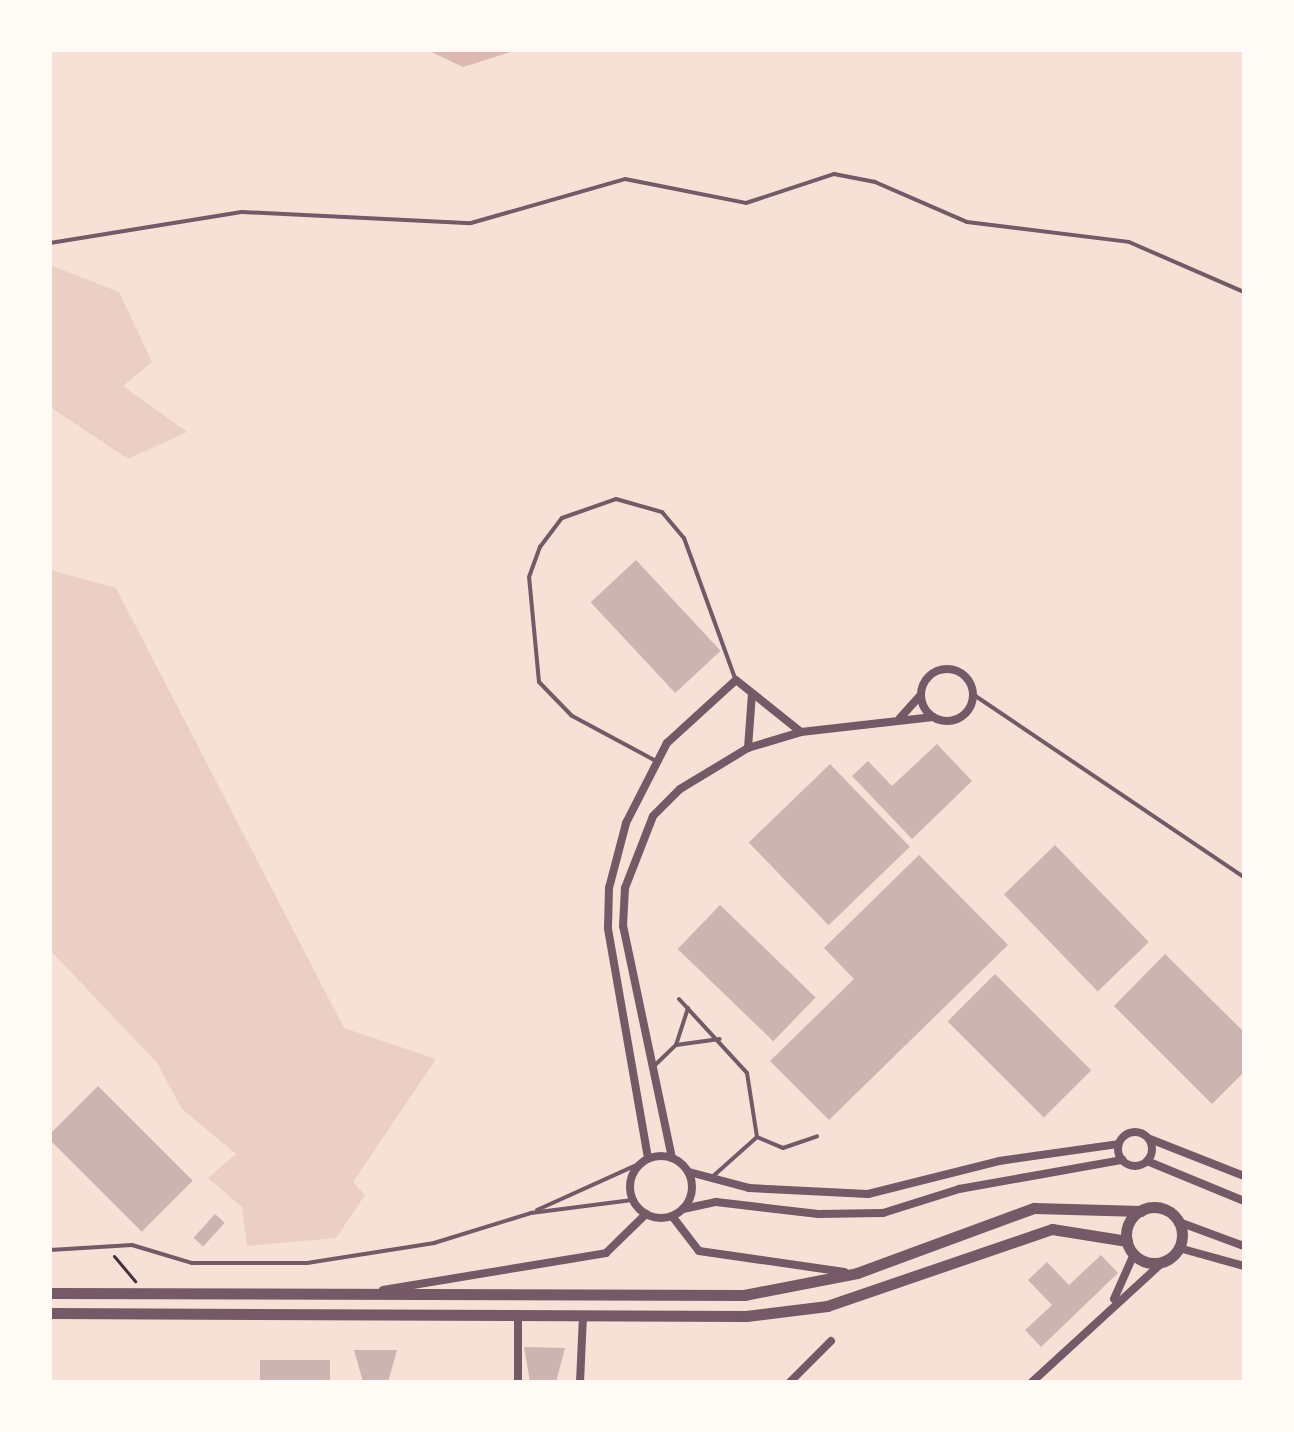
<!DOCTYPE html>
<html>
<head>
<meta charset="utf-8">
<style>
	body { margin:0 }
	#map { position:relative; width:1294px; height:1432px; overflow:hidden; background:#f7e1d7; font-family:"Fira Sans Condensed",sans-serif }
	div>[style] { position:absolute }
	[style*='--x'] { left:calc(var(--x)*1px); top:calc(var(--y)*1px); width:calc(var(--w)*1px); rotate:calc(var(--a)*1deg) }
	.green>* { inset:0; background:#ebcfc5 }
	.water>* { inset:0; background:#dcb8b0 }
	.building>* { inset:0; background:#ccb4b1; transform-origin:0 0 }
	.path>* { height:3px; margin:-1.5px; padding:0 1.5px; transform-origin:1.5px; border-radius:1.5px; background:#4a2c40 }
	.service>* { height:4px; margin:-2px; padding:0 2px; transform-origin:2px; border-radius:2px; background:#755966 }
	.minor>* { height:8px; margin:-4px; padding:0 4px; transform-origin:4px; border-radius:4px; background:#755966 }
	.minor>.ring { margin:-4px; padding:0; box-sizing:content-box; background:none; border:8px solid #755966; border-radius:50% }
	.tertiary>* { height:11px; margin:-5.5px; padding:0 5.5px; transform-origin:5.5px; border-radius:5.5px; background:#755966 }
	.tertiary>.ring { margin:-5.5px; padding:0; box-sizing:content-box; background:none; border:11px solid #755966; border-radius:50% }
	span { translate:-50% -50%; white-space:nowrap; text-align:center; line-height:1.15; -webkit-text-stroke:7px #fffaf5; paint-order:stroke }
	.frame { position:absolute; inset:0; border:52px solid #fffaf5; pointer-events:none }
</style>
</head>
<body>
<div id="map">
	<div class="green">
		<div style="clip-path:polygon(50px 265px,119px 292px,152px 362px,123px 386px,187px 432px,128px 459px,50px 407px)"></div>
		<div style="clip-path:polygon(50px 570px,116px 588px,344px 1028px,436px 1059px,353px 1182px,365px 1195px,336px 1238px,247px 1246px,242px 1207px,208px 1178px,236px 1154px,181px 1108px,158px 1064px,50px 950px)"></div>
	</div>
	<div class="water">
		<div style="clip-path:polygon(427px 50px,517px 50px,463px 67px)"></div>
	</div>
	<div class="building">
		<div style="left:636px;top:560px;width:124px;height:62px;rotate:47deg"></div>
		<div style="clip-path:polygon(937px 744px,972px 781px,912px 839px,852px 776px,868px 761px,892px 786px)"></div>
		<div style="left:830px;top:764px;width:115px;height:113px;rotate:46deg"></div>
		<div style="left:1055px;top:845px;width:135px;height:71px;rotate:46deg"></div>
		<div style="clip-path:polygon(919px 855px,1008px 945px,829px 1120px,770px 1061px,854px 979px,824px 948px)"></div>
		<div style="left:720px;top:905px;width:133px;height:61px;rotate:44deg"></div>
		<div style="clip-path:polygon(1165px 954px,1244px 1032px,1244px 1072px,1212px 1104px,1114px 1006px)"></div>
		<div style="left:995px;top:974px;width:136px;height:67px;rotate:45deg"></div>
		<div style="left:98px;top:1086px;width:134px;height:72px;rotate:45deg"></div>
		<div style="left:215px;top:1214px;width:13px;height:32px;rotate:42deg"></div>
		<div style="clip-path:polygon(1101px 1255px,1118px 1273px,1041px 1347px,1025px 1330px,1052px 1305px,1028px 1280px,1047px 1262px,1069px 1285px)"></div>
		<div style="clip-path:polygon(524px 1347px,565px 1348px,556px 1382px,530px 1382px)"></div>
		<div style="clip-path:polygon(354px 1350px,397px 1350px,388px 1382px,363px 1382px)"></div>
		<div style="left:260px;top:1360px;width:70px;height:22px"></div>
	</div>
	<div class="path">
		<div style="--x:114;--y:1256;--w:33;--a:50"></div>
	</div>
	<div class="service">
		<div style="--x:50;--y:243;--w:194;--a:-9.2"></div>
		<div style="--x:242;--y:212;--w:229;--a:2.8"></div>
		<div style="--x:471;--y:223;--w:160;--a:-15.9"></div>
		<div style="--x:625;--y:179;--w:123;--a:11.2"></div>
		<div style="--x:746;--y:203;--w:93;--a:-18.2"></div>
		<div style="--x:834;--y:174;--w:42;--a:11"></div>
		<div style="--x:875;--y:182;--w:100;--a:23.5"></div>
		<div style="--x:967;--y:222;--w:163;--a:7"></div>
		<div style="--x:1129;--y:242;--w:125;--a:23.5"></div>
		<div style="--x:974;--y:695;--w:326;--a:34"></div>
		<div style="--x:656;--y:761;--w:95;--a:-151.8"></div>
		<div style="--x:572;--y:716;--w:47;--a:-134.1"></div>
		<div style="--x:539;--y:682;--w:105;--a:-95.4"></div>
		<div style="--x:529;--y:577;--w:32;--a:-70"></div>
		<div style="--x:540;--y:547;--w:36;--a:-53"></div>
		<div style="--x:562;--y:518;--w:57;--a:-19.4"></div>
		<div style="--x:616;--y:499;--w:48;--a:15.8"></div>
		<div style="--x:662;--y:512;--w:34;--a:50"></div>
		<div style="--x:684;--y:538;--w:149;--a:70"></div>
		<div style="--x:679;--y:999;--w:100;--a:47.4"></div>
		<div style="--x:747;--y:1073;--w:65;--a:81.1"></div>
		<div style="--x:757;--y:1137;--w:28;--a:23"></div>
		<div style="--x:783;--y:1148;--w:36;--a:-19"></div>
		<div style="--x:676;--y:1045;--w:39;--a:-72"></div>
		<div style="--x:652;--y:1068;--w:33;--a:-44"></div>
		<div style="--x:676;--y:1045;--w:44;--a:-7.8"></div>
		<div style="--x:711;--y:1178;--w:62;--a:-41.7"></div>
		<div style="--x:537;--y:1210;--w:112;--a:-24.3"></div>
		<div style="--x:50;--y:1250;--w:82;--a:-3.5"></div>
		<div style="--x:132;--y:1245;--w:63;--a:16.7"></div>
		<div style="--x:192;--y:1263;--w:115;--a:0"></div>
		<div style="--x:307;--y:1263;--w:129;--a:-8.9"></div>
		<div style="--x:434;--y:1243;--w:102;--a:-17.2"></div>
		<div style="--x:531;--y:1213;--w:102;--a:-7.3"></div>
	</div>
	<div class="minor">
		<div class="ring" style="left:921px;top:669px;width:44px;height:44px"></div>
		<div style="--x:900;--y:718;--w:31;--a:-48"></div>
		<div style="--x:748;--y:748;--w:54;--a:-85.8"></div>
		<div class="ring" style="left:1118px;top:1132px;width:26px;height:26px"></div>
		<div style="--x:1150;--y:1139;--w:101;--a:21.5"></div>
		<div class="ring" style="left:630px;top:1156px;width:54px;height:54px"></div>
		<div style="--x:648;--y:1158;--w:233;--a:-99.9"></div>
		<div style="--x:608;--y:928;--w:40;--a:-88.6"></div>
		<div style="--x:609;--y:888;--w:67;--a:-75.3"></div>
		<div style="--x:626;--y:823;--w:90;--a:-62.9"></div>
		<div style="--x:667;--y:743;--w:93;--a:-42.4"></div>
		<div style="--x:736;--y:680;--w:83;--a:38.7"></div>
		<div style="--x:672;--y:1158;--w:237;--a:-101.9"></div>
		<div style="--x:623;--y:926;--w:38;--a:-87"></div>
		<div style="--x:625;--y:888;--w:77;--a:-68.7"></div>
		<div style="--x:653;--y:816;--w:38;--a:-45"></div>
		<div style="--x:680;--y:789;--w:79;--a:-31.1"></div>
		<div style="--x:748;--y:748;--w:55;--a:-16.8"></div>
		<div style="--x:801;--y:732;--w:133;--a:-6.5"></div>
		<div style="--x:1147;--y:1161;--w:105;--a:22.4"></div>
		<div style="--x:689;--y:1172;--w:62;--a:14.9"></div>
		<div style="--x:749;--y:1188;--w:119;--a:2.9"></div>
		<div style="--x:868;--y:1194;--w:135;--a:-14.1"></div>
		<div style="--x:999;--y:1161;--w:120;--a:-8.1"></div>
		<div style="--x:683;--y:1209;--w:34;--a:-12"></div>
		<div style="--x:716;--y:1202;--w:103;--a:6.7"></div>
		<div style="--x:818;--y:1214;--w:65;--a:-0.9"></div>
		<div style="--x:883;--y:1213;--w:80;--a:-17.5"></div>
		<div style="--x:959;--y:1189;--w:166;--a:-10.1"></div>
		<div style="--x:672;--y:1216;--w:44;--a:52.4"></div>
		<div style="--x:699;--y:1251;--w:147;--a:8.2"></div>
		<div style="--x:1179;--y:1222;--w:69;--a:20.3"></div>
		<div style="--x:1179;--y:1248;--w:67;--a:15.5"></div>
		<div style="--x:383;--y:1290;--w:226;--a:-9.4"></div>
		<div style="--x:606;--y:1253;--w:56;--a:-44.3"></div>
		<div style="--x:1114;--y:1299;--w:49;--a:-66"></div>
		<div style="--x:518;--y:1382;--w:67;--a:-90"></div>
		<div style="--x:580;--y:1382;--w:67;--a:-87.4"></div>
		<div style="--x:790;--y:1382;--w:58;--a:-45"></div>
		<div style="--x:1032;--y:1382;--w:179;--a:-42.5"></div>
	</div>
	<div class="tertiary">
		<div class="ring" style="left:1126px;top:1207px;width:45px;height:45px"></div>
		<div style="--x:50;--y:1293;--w:694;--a:0.17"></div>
		<div style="--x:744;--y:1295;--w:115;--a:-11"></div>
		<div style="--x:857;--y:1273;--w:189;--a:-20.2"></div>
		<div style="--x:1034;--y:1208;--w:107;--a:1.6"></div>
		<div style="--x:50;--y:1313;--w:696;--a:0.25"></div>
		<div style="--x:746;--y:1316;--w:82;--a:-7"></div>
		<div style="--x:827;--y:1306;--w:238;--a:-18.9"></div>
		<div style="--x:1052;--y:1229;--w:76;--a:9.1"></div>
	</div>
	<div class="frame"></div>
</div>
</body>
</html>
